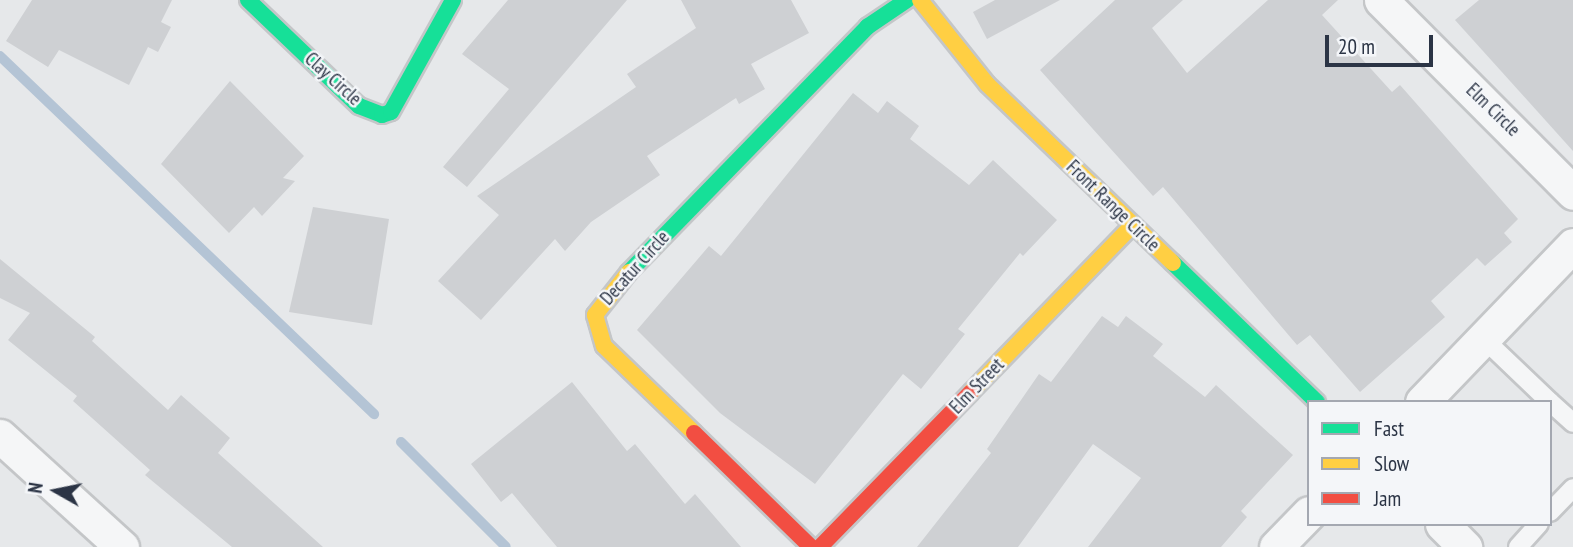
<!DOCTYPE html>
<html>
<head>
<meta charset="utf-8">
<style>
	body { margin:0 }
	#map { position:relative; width:1573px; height:547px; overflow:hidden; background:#e6e8ea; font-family:"PT Sans Narrow",sans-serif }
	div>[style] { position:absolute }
	.stream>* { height:10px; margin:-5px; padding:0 5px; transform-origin:5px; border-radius:5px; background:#b4c4d5 }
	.building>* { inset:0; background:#ced0d3 }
	.roads { filter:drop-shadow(2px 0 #c4c6c8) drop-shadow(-2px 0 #c4c6c8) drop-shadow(0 2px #c4c6c8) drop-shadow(0 -2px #c4c6c8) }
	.lane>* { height:18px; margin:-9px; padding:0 9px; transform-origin:9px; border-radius:9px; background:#f5f6f7 }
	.street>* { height:33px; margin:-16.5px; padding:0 16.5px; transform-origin:16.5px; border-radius:16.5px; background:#f5f6f7 }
	.fast>* { height:16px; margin:-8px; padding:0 8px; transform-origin:8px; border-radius:8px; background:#16e098 }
	.slow>* { height:16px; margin:-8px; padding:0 8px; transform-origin:8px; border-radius:8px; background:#ffcf43 }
	.jam>* { height:16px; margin:-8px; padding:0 8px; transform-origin:8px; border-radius:8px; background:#f24e42 }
	span { translate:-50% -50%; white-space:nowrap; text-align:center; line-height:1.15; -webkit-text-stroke:5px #f4f6f9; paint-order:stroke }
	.street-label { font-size:19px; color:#2b3445 }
	.legend { position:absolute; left:1307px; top:400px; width:245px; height:126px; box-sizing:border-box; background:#f4f6f9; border:2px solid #a4a8b1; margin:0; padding:9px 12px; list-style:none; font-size:21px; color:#2b3445 }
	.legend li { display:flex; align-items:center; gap:14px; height:35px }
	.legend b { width:35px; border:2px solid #a4a8b1 }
	.north { position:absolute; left:21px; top:456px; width:70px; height:70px; -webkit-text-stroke:5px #f4f6f9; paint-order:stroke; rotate:279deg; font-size:19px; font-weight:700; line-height:28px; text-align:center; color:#2b3445 }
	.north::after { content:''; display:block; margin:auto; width:24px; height:32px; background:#2b3445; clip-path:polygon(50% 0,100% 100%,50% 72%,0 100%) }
	.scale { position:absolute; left:1325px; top:35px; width:108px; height:32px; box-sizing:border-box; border:4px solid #2b3445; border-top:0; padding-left:9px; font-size:21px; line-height:24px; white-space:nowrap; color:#2b3445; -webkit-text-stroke:5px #f4f6f9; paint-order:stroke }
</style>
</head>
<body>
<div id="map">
	<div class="stream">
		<i style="left:0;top:56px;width:518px;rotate:43.75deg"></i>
		<i style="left:401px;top:442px;width:148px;rotate:45deg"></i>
	</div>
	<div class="building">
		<i style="clip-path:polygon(32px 0,172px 0,161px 22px,171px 27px,158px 52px,148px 47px,129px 85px,59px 50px,48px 67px,6px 41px)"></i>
		<i style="clip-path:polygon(508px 0,627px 0,467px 187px,443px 167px,509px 89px,462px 54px)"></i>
		<i style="clip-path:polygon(681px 0,791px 0,809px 33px,751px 64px,765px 89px,739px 104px,736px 98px,647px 156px,660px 175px,591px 222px,565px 251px,555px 239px,481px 320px,438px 281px,499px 215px,477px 196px,636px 87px,627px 74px,696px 28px)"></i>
		<i style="clip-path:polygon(995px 0,1060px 0,987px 39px,973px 12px)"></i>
		<i style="clip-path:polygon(1115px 0,1183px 0,1152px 28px,1187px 73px,1268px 0,1338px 0,1322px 15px,1392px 92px,1400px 85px,1518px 219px,1504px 233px,1512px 242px,1485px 266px,1477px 258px,1431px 301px,1445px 317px,1360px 392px,1310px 335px,1297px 345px,1163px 187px,1153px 196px,1040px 70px)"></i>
		<i style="clip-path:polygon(1479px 0,1573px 0,1573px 151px,1455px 20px)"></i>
		<i style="clip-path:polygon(230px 81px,304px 156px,283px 178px,295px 181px,262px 216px,254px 207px,229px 233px,161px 164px)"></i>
		<i style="clip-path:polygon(853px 93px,878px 113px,887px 101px,919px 126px,910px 139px,969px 185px,993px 160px,1057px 220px,1023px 256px,1020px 253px,958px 329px,965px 334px,921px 389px,903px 374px,815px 484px,720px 413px,637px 330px,709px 246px,721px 256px)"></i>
		<i style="clip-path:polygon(313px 207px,389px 219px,372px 325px,289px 312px)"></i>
		<i style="clip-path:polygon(0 259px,95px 337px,92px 341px,168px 410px,181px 395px,230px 438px,218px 453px,323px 547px,232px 547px,145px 475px,150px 470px,73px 401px,77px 396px,8px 340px,30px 313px,0 298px)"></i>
		<i style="clip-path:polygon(1102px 316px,1118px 327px,1126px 316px,1163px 344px,1153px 356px,1205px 397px,1216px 385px,1293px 455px,1241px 511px,1247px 517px,1221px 547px,1088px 547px,1141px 478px,1093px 444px,1018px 547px,917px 547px,991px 453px,987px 449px,1039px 374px,1051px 382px)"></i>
		<i style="clip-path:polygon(572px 382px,627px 451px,635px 444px,685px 504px,695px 494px,741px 547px,557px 547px,512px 493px,501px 502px,471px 464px)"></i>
	</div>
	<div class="roads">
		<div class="lane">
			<i style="left:1484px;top:339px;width:91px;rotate:43.7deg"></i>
			<i style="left:1550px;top:402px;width:31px;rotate:42deg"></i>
			<i style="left:1550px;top:512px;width:33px;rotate:-46deg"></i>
			<i style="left:1518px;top:547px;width:31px;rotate:-48deg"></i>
		</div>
		<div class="street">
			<i style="left:1381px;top:0;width:272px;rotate:45.1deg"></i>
			<i style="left:1422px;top:402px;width:218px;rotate:-46.1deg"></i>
			<i style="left:0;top:436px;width:165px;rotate:42.3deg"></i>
			<i style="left:1442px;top:524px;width:33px;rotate:45deg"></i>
			<i style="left:1276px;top:547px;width:47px;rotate:-45.9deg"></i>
		</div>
		<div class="fast">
			<i style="left:248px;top:0;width:153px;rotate:43.7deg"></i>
			<i style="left:359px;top:106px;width:25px;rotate:21deg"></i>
			<i style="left:382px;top:115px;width:9px;rotate:-18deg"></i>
			<i style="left:391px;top:112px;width:128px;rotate:-61deg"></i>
			<i style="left:1173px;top:263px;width:200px;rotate:44deg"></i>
			<i style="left:629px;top:272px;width:342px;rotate:-45.8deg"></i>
			<i style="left:867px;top:27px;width:48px;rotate:-34deg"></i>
		</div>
		<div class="slow">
			<i style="left:920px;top:0;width:107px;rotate:51.4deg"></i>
			<i style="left:987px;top:84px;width:258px;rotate:43.9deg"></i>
			<i style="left:629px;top:272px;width:55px;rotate:128.3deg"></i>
			<i style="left:595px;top:315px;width:32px;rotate:74deg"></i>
			<i style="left:604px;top:346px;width:125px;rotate:44deg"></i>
			<i style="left:971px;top:392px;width:233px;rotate:-45.9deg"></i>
		</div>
		<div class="jam">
			<i style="left:694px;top:433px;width:163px;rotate:44.3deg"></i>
			<i style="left:820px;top:547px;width:216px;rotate:-45.7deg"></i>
		</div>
	</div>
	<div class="street-label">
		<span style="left:333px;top:79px;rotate:42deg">Clay Circle</span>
		<span style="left:1493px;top:110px;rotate:44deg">Elm Circle</span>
		<span style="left:1113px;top:206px;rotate:44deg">Front Range Circle</span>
		<span style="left:635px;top:268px;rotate:-48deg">Decatur Circle</span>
		<span style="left:977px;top:386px;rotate:-46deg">Elm Street</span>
	</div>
	<ul class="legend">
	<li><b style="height:9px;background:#16e098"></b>Fast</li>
	<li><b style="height:9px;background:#ffcf43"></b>Slow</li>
	<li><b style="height:9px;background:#f24e42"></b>Jam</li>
	</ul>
	<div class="north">N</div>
	<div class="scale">20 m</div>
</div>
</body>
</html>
